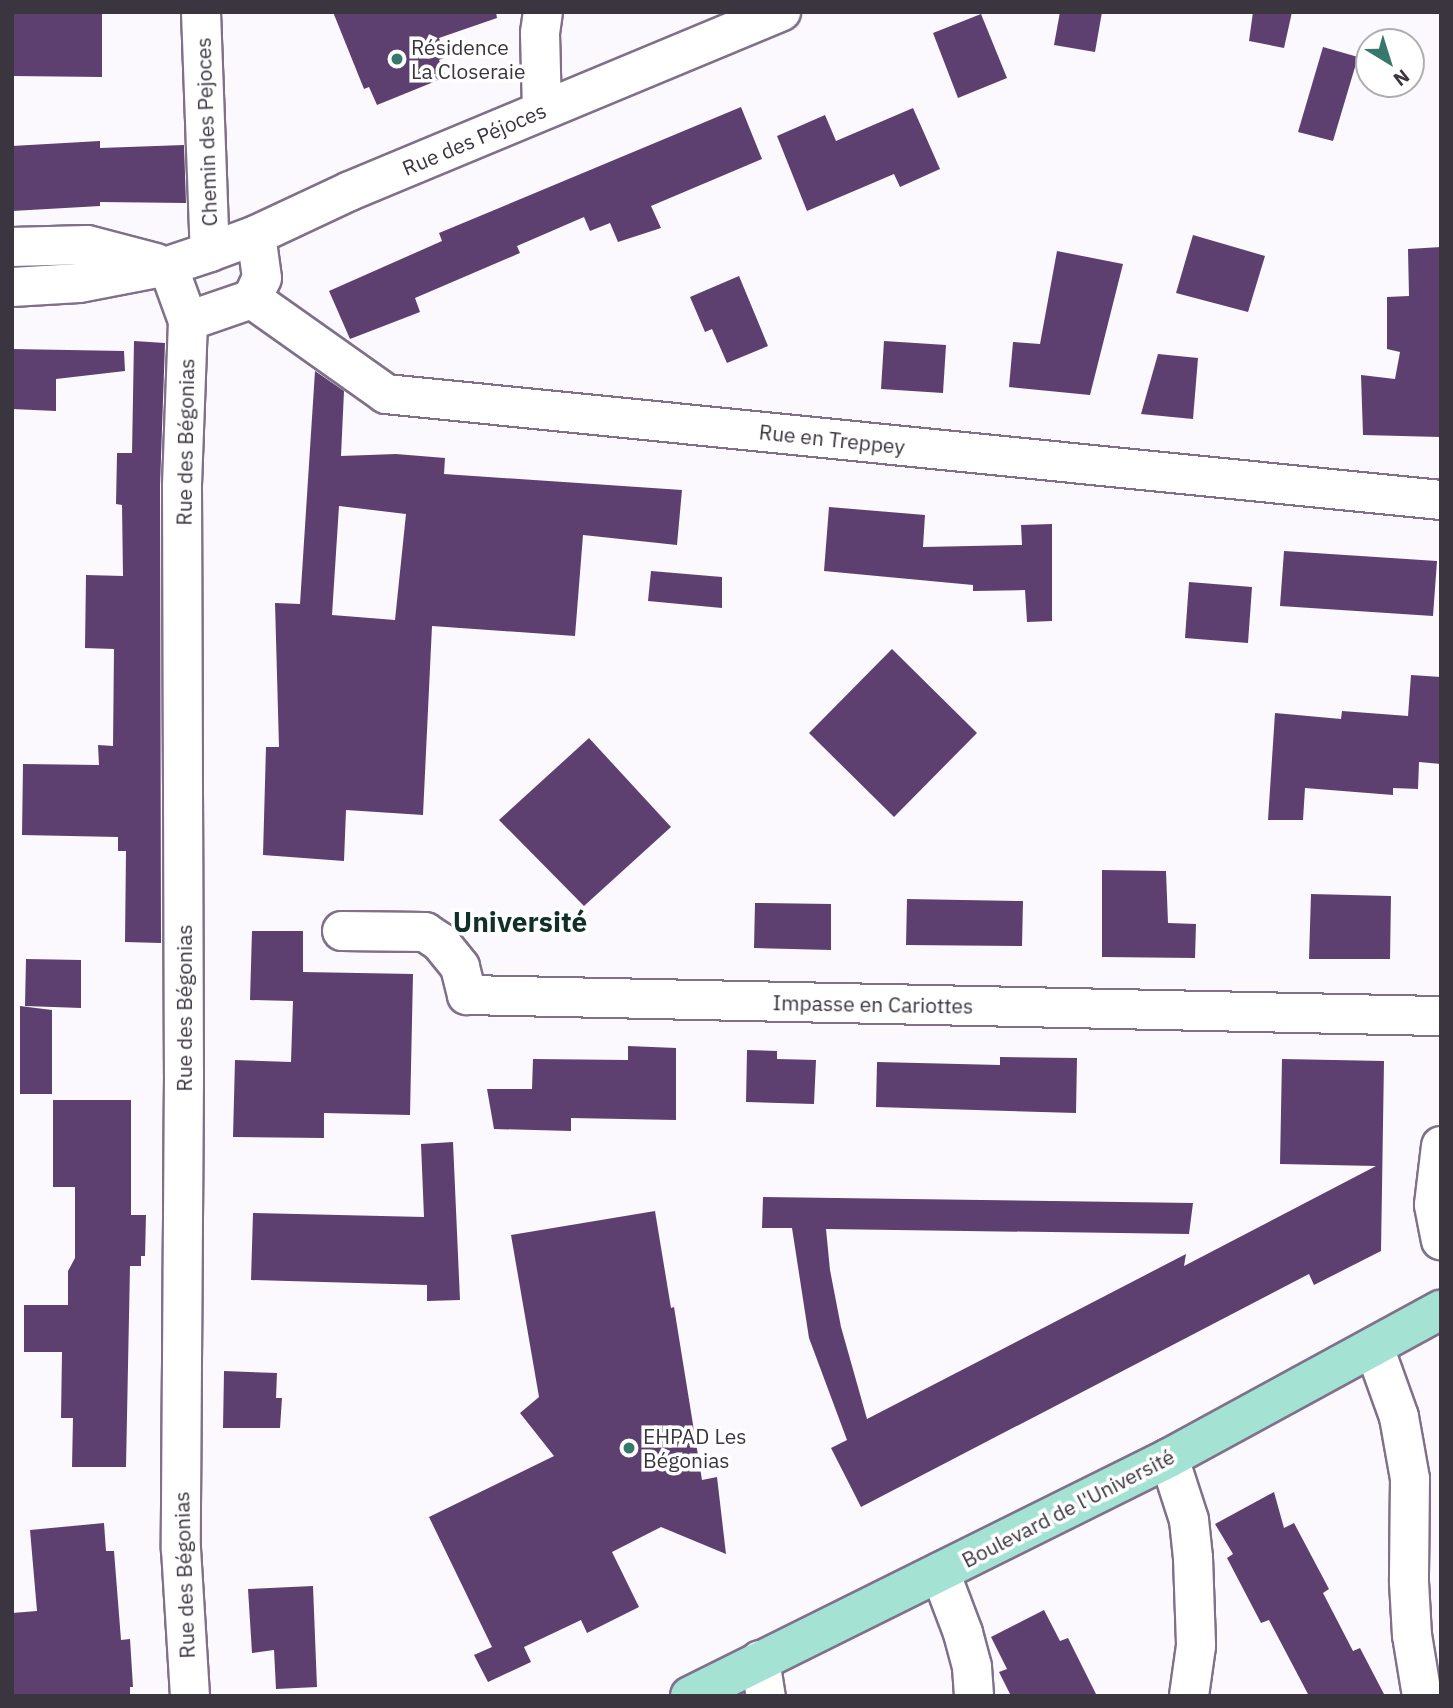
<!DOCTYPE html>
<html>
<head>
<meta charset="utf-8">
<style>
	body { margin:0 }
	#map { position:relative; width:1453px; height:1708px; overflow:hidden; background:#fbf8fe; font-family:"IBM Plex Sans",sans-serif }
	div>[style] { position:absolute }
	.building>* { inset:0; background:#5d406f }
	.roads { filter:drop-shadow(2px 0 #7f7189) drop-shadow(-2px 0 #7f7189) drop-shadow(0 2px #7f7189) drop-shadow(0 -2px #7f7189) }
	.minor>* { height:38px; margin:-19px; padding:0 19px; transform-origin:19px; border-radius:19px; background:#fff }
	.major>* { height:38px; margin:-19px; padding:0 19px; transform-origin:19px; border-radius:19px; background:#a4e2d3 }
	.dots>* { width:19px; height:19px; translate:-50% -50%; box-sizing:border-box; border:4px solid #fff; border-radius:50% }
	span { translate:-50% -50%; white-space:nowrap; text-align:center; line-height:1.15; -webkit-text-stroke:7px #fff; paint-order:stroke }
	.poi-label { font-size:21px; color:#3b353f }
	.left { translate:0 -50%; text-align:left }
	.street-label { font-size:21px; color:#3b353f }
	.district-label { font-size:28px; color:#103029; font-weight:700 }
	.frame { position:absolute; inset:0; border:14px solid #3b353f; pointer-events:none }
	.north { position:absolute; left:1355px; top:28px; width:70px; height:70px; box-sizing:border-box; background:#fff; border:2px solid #b1aeb2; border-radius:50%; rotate:142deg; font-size:19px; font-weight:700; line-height:28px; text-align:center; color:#3b353f }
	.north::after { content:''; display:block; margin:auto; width:24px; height:32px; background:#367869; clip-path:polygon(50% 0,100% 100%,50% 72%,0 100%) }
</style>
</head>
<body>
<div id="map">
	<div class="building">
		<i style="clip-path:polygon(12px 12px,102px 12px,102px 77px,12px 76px)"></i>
		<i style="clip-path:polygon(333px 12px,496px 12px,497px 18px,439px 38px,446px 57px,439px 60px,446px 77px,377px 105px,369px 87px,364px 89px)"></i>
		<i style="clip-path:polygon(1060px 12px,1102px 12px,1095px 52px,1054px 45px)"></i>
		<i style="clip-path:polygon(1253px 12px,1292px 12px,1284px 48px,1249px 41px)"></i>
		<i style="clip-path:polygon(981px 14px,1007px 78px,958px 98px,933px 33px)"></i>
		<i style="clip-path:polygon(1323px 47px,1358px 57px,1333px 141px,1298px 132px)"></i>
		<i style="clip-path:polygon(741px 107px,762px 159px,651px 206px,661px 228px,618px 242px,610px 223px,590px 231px,584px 217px,517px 246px,520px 253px,415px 298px,420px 312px,350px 339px,329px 291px,442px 241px,439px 233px)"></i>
		<i style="clip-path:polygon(913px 108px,940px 169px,900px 187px,894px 174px,807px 211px,777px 136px,825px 115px,836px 141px)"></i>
		<i style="clip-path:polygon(100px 141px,100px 148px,184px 145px,186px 203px,100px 202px,100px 206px,12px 211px,12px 146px)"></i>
		<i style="clip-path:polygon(1193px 235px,1265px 256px,1248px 312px,1176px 293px)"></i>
		<i style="clip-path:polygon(1441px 247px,1440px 437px,1363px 435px,1361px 375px,1395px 379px,1400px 352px,1387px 349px,1387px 297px,1409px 296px,1408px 249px)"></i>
		<i style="clip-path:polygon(1057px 251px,1123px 264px,1090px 395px,1009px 387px,1013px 342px,1040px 344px)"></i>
		<i style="clip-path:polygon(739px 276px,768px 346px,727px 363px,712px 329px,705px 332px,690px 297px)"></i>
		<i style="clip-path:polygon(134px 341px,165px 343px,160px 486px,161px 943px,125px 942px,126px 851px,118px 851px,118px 837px,22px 835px,23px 764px,99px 765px,98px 745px,113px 746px,114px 649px,85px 648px,86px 575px,123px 576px,122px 505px,116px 504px,117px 453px,132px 453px)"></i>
		<i style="clip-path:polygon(884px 341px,946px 345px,943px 393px,881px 389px)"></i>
		<i style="clip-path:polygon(12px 349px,124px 351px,125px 371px,56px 379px,56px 411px,12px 409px)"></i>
		<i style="clip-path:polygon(1158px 354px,1198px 358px,1193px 419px,1141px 414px)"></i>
		<i style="clip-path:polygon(evenodd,315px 371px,344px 391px,341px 456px,396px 454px,445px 458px,444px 474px,682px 490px,677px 545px,583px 535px,575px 636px,432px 626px,423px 815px,346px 810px,344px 861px,263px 855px,266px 747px,279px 747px,275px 603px,300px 604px,315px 371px,339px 506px,406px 514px,395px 620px,332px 615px,339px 506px)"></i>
		<i style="clip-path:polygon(829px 507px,925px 515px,923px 547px,1022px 545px,1021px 525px,1052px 524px,1052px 621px,1027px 622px,1025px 590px,973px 591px,973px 585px,824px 571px)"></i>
		<i style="clip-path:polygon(1284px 551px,1437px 561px,1433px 616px,1280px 606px)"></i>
		<i style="clip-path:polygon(651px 571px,722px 577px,722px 608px,648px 601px)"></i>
		<i style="clip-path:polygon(1189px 582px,1252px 587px,1248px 643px,1185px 638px)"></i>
		<i style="clip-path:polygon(892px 649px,977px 733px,894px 817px,809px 733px)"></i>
		<i style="clip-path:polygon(1411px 675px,1441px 677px,1441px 764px,1419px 762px,1418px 789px,1393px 788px,1393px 795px,1305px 788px,1303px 820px,1268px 820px,1275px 713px,1341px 719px,1342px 711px,1408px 716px)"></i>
		<i style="clip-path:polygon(589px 738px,671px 827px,584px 906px,499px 820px)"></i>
		<i style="clip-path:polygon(1102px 870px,1166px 871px,1168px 923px,1196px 924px,1195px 958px,1102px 957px)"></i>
		<i style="clip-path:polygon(1311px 894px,1391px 896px,1390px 959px,1309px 959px)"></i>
		<i style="clip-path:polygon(907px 899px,1023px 901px,1022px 946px,906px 945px)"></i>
		<i style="clip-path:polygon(755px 903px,831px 904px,831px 950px,754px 948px)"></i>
		<i style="clip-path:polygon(252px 931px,303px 931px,303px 972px,413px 974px,410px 1115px,324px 1113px,324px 1138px,233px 1137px,235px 1060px,291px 1062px,293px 1001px,250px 1000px)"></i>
		<i style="clip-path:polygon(26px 959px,81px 960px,81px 1008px,25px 1006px)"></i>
		<i style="clip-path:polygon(20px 1006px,52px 1010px,52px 1094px,20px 1094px)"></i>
		<i style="clip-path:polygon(628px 1046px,676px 1048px,676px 1120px,571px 1118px,571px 1131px,494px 1129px,487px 1089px,532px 1089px,533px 1059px,628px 1060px)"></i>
		<i style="clip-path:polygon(747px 1050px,777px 1051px,777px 1059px,816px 1060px,814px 1104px,746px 1102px)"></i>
		<i style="clip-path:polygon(1000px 1057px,1077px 1058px,1076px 1113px,876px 1107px,877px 1062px,1000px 1065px)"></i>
		<i style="clip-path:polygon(1282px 1059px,1384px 1061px,1381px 1251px,1314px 1285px,1309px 1274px,861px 1507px,831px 1448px,847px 1440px,809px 1338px,792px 1228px,762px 1228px,763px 1197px,1193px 1203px,1189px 1234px,826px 1229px,830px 1270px,841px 1327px,867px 1419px,1186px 1254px,1184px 1266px,1376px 1166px,1280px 1164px)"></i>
		<i style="clip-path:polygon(53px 1100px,131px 1100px,131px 1215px,146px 1215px,145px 1256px,141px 1256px,141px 1266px,130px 1266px,126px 1467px,72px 1467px,73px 1418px,61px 1418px,62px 1352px,24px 1352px,24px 1305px,68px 1305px,68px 1271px,75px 1258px,75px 1187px,53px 1187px)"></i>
		<i style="clip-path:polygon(453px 1142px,460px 1300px,427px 1301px,427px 1285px,251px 1280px,253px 1213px,424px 1217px,421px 1144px)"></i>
		<i style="clip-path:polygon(655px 1211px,671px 1308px,674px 1307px,702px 1480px,717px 1477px,726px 1554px,661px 1527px,612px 1552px,639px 1607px,587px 1633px,581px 1620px,524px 1647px,531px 1662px,488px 1682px,474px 1655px,492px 1647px,429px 1517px,554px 1456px,520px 1413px,539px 1397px,511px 1235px)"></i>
		<i style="clip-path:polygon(224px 1371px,277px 1373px,276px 1398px,282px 1398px,280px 1428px,223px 1428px)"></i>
		<i style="clip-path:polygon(1274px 1492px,1284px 1528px,1294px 1523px,1329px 1589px,1323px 1593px,1353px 1651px,1360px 1648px,1385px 1696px,1309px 1696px,1269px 1620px,1261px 1623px,1227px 1558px,1233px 1554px,1215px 1524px)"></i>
		<i style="clip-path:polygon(104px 1523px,106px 1551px,114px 1551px,121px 1640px,130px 1639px,133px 1687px,130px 1687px,130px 1696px,12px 1696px,12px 1613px,37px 1611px,30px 1530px)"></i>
		<i style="clip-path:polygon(313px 1586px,317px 1687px,276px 1689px,274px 1650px,252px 1653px,248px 1589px)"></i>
		<i style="clip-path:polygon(1044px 1610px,1060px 1641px,1068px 1638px,1097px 1696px,1011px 1696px,999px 1672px,1007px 1669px,991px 1637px)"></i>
	</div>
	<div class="roads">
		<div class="minor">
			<i style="left:201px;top:12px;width:240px;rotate:87.9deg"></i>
			<i style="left:542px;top:110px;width:77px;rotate:-91.5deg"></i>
			<i style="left:540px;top:33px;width:21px;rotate:-82deg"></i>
			<i style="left:12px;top:247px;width:75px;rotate:-1.5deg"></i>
			<i style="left:87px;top:245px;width:71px;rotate:14.6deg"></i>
			<i style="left:168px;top:266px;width:59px;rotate:70deg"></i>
			<i style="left:188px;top:321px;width:68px;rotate:-19deg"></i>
			<i style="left:252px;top:299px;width:23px;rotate:-65deg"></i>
			<i style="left:262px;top:278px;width:43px;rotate:-97.9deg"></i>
			<i style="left:12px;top:287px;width:67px;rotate:-3.4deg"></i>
			<i style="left:79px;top:283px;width:91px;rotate:-10.8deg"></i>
			<i style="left:168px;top:266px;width:44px;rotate:-18.4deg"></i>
			<i style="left:210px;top:252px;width:49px;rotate:-20.3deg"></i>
			<i style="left:256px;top:235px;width:104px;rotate:-25.1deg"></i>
			<i style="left:350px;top:191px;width:467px;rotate:-22.6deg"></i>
			<i style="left:252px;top:299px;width:164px;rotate:35.3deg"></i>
			<i style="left:386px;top:394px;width:1060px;rotate:5.74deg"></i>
			<i style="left:188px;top:321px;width:165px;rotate:92.1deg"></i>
			<i style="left:182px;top:486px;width:589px;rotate:89.81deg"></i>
			<i style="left:184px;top:1075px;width:474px;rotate:90.4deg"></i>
			<i style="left:181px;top:1549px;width:147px;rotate:86.5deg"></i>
			<i style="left:342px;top:931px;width:83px;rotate:0.7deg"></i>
			<i style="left:425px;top:932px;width:18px;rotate:34deg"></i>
			<i style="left:440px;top:942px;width:32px;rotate:51deg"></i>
			<i style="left:460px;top:967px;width:29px;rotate:76deg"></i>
			<i style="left:467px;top:995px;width:974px;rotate:1.24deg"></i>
			<i style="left:1441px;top:1146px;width:59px;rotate:96.8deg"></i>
			<i style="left:1434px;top:1205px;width:36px;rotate:79deg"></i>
			<i style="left:1374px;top:1347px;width:74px;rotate:70.3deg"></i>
			<i style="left:1399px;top:1417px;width:63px;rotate:79.9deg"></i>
			<i style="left:1410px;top:1479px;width:103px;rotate:90.6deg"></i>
			<i style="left:1409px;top:1582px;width:53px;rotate:86.8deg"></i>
			<i style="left:1412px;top:1635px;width:62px;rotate:80.7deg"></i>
			<i style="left:1169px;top:1458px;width:65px;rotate:72.1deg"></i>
			<i style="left:1189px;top:1520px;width:38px;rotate:84deg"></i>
			<i style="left:1193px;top:1558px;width:88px;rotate:88deg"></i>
			<i style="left:1196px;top:1646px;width:50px;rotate:98deg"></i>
			<i style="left:940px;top:1572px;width:65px;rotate:69.3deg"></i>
			<i style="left:963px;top:1633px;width:35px;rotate:75deg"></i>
			<i style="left:972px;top:1667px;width:29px;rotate:86deg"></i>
			<i style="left:760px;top:1660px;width:36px;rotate:81deg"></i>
		</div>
		<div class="major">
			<i style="left:690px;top:1696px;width:535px;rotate:-26.42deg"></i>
			<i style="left:1169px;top:1458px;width:310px;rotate:-28.6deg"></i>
		</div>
	</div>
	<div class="dots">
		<i style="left:397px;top:59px;background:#367869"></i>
		<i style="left:629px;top:1448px;background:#367869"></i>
	</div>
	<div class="poi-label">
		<span class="left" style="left:411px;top:59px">Résidence<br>La Closeraie</span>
		<span class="left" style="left:643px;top:1448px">EHPAD Les<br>Bégonias</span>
	</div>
	<div class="street-label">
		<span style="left:206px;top:132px;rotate:-92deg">Chemin des Pejoces</span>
		<span style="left:474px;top:139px;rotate:-23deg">Rue des Péjoces</span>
		<span style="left:832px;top:439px;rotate:6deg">Rue en Treppey</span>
		<span style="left:185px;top:442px;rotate:-89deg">Rue des Bégonias</span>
		<span style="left:873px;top:1004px;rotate:1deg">Impasse en Cariottes</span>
		<span style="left:184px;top:1008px;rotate:-90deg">Rue des Bégonias</span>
		<span style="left:1068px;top:1508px;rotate:-27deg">Boulevard de l'Université</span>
		<span style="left:184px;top:1575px;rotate:-92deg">Rue des Bégonias</span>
	</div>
	<div class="district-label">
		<span style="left:520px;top:922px">Université</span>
	</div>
	<div class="frame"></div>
	<div class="north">N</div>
</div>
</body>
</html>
